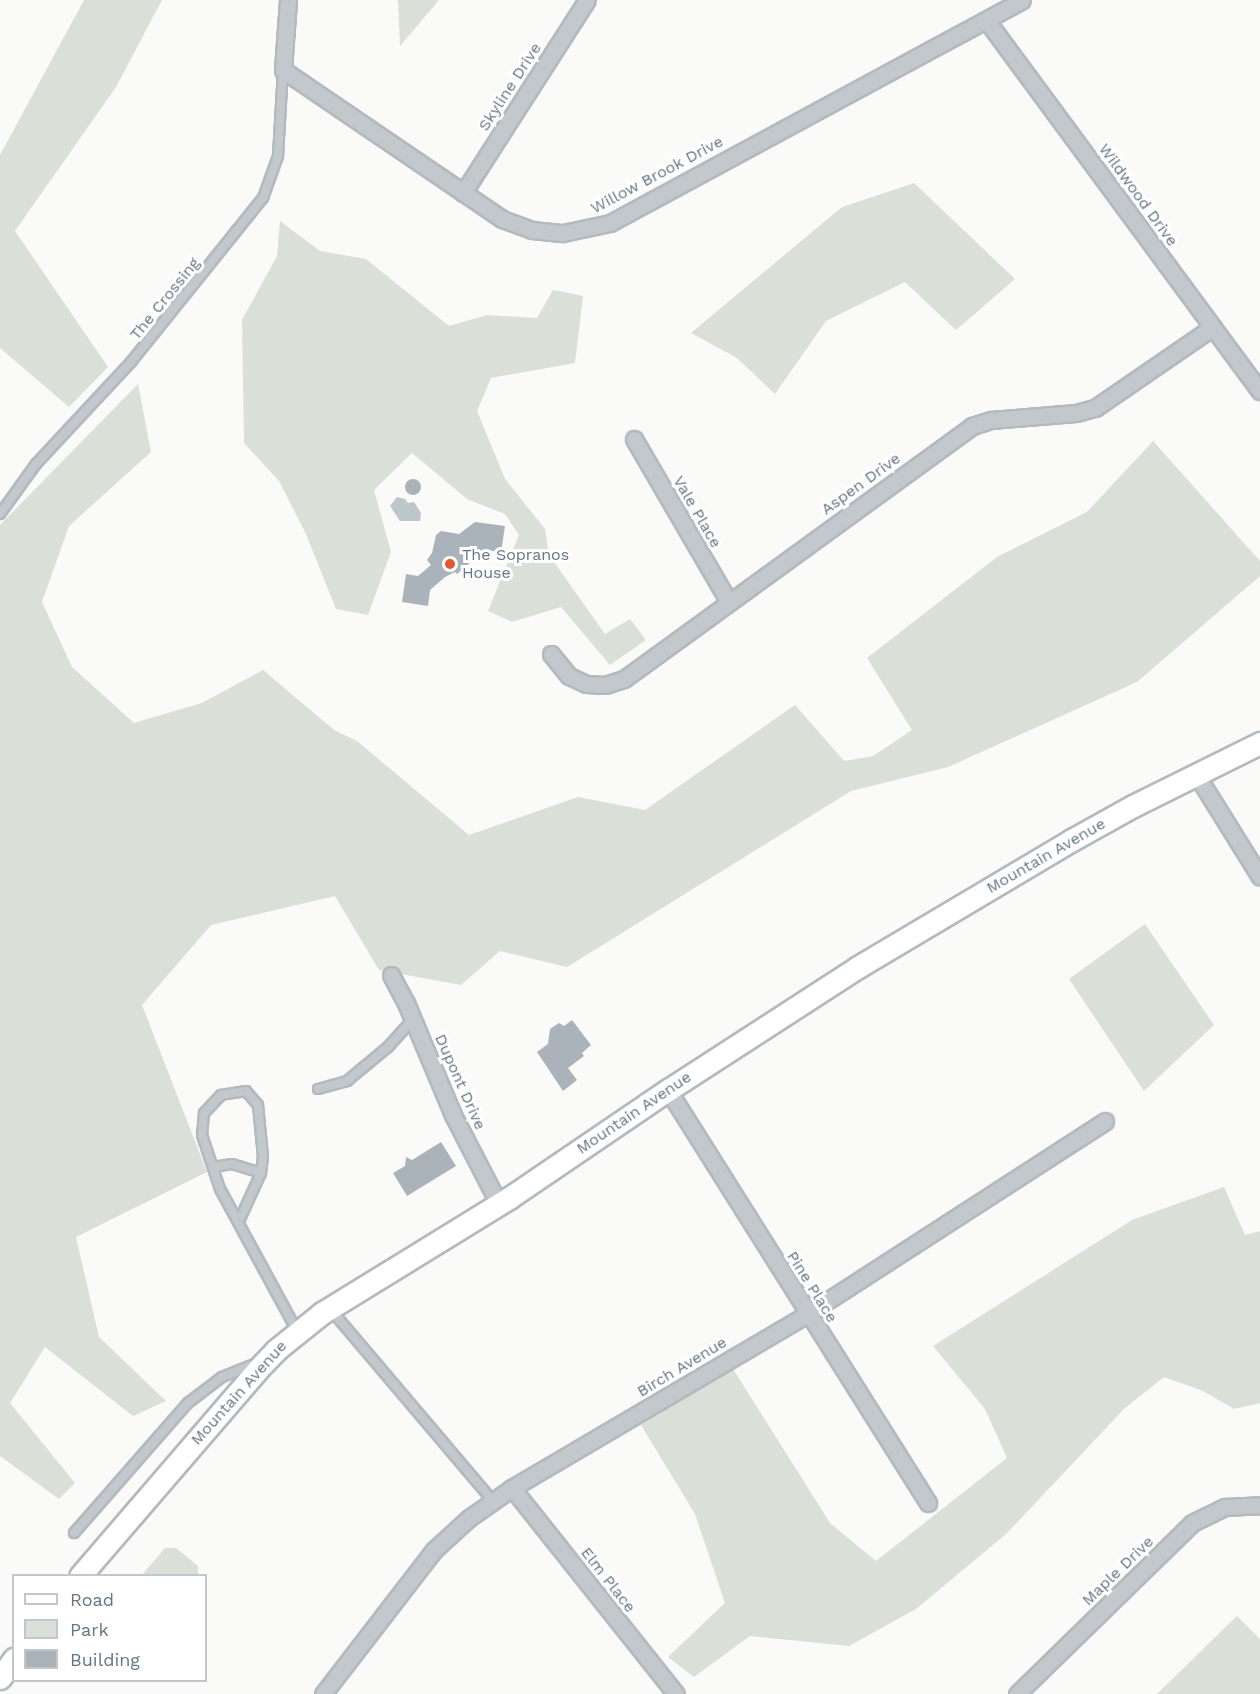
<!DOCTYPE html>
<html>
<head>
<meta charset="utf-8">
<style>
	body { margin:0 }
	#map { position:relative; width:1260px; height:1694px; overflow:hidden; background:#fafaf8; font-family:"Work Sans",sans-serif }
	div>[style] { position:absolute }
	.green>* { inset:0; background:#dadfd7 }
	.water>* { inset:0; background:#bbc7cb }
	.building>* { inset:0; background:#aab3b9 }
	.round { border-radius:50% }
	.roads { filter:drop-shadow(2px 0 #b3babf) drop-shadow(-2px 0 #b3babf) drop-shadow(0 2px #b3babf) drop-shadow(0 -2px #b3babf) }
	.lane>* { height:8px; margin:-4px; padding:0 4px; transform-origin:4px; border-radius:4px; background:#c3c8cc }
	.street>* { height:15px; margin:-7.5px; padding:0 7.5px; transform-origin:7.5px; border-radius:7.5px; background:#c3c8cc }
	.secondary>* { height:21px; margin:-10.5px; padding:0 10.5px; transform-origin:10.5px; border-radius:10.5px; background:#fff }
	.dots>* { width:16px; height:16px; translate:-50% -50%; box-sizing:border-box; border:3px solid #fff; border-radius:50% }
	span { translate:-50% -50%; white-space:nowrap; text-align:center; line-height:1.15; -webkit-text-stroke:6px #fff; paint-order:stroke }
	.street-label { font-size:16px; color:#657683 }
	.poi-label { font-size:16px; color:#657683 }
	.left { translate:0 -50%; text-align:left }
	.legend { position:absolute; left:12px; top:1574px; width:195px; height:108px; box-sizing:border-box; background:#fff; border:2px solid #c1c8cd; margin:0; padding:8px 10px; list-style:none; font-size:18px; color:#657683 }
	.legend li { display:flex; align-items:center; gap:12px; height:30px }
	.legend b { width:30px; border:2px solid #c1c8cd }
</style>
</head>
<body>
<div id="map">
	<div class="green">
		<i style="clip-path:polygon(84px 0,162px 0,116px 87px,15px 231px,108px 367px,69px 407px,0 348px,0 155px)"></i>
		<i style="clip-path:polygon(398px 0,439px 0,400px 46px)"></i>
		<i style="clip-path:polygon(914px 183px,1015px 279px,956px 330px,905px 282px,826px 321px,775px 394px,737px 358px,691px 333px,842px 207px)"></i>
		<i style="clip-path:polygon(280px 221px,320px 251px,366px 259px,449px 326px,487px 315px,537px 318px,553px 290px,583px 296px,575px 363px,491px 378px,477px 411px,505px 479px,545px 529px,549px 555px,605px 634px,630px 619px,646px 640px,610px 665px,561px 607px,512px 622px,488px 611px,519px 535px,505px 514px,467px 499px,412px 453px,374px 490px,391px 552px,368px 615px,336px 609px,306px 534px,279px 481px,244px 443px,242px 320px,277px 256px)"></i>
		<i style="clip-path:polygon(138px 384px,151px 452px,69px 526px,42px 602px,72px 667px,134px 723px,202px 703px,263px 670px,334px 730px,357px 741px,469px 835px,578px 797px,645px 810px,795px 705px,844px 761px,873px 756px,912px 730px,867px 658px,997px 557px,1087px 512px,1153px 441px,1260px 561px,1260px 576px,1137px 682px,948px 767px,851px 791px,567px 967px,500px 951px,461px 985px,379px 970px,335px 896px,211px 925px,142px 1005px,207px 1172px,76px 1237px,99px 1337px,166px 1401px,133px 1416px,45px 1347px,10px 1403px,75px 1483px,59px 1499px,0 1456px,0 525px)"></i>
		<i style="clip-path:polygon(1145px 924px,1214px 1025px,1144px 1091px,1069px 979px)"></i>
		<i style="clip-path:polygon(1224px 1187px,1245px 1235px,1260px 1231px,1260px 1403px,1234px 1409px,1203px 1391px,1164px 1377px,1125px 1408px,1006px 1534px,916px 1609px,849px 1646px,750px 1636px,694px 1677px,668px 1657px,725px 1603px,695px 1514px,641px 1425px,733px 1369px,830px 1523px,876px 1561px,1007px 1458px,985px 1409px,933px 1346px,1132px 1220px)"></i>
		<i style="clip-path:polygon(165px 1548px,176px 1548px,198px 1566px,198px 1575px,142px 1575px)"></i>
		<i style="clip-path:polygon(1237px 1616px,1260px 1639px,1260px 1694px,1157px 1694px)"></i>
	</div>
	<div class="water">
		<i style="clip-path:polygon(397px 497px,405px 499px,408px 503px,414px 502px,421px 513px,420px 521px,400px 521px,390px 506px)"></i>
	</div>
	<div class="building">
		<i class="round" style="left:405px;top:479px;width:16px;height:16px"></i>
		<i style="clip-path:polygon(475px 522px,505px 526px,501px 552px,485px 550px,457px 574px,455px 572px,445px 577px,430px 590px,428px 606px,402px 602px,406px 574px,418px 576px,431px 565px,427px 560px,432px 553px,436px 535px,441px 531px,459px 534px)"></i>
		<i style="clip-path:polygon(572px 1020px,591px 1045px,582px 1053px,584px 1056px,568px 1068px,577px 1080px,563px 1091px,537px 1052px,548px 1044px,550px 1029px,559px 1023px,564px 1026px)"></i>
		<i style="clip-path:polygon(441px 1142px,456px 1166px,407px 1196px,393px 1173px,405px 1166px,406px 1157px,412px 1160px)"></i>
	</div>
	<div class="roads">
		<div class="lane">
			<i style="left:0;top:514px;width:62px;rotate:-54.2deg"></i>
			<i style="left:36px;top:464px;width:139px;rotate:-47deg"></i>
			<i style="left:131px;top:362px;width:211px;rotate:-51.2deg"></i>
			<i style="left:263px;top:198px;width:45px;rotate:-70.3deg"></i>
			<i style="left:278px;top:156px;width:86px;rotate:-86.7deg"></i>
			<i style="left:318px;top:1089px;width:30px;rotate:-15deg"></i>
			<i style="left:347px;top:1081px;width:53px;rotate:-39.7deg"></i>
			<i style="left:388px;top:1047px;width:38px;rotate:-48deg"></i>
			<i style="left:213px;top:1167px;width:19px;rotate:-9deg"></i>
			<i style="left:232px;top:1164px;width:30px;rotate:17deg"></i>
			<i style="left:239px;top:1221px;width:53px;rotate:-65.4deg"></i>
			<i style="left:261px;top:1173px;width:16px;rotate:-83deg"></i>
			<i style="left:263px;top:1157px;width:52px;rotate:-95.5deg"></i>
			<i style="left:258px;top:1105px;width:18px;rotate:-131deg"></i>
			<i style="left:246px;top:1091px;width:25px;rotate:171deg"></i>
			<i style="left:221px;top:1095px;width:25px;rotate:133deg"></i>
			<i style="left:204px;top:1113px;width:22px;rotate:95deg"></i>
			<i style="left:202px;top:1135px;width:57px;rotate:71.6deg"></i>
			<i style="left:220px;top:1189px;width:162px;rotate:61.5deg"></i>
			<i style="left:331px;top:1310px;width:250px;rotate:49.7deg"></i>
			<i style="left:74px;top:1533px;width:173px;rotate:-48.8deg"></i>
			<i style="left:188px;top:1403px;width:43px;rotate:-37.4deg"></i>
			<i style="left:222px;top:1377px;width:35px;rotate:-22deg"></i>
		</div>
		<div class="street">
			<i style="left:288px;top:0;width:70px;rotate:94.1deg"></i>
			<i style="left:283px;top:70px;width:265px;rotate:34.2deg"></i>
			<i style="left:502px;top:219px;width:32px;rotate:20deg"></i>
			<i style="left:532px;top:230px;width:31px;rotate:6deg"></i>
			<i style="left:563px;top:233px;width:48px;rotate:-12deg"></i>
			<i style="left:610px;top:223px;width:468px;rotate:-28.4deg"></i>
			<i style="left:987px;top:21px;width:460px;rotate:53.6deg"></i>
			<i style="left:463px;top:193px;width:229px;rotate:-57.3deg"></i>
			<i style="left:634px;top:439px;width:189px;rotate:59.8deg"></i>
			<i style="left:551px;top:654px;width:28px;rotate:51deg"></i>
			<i style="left:569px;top:676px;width:19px;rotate:25deg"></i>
			<i style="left:586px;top:684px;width:19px;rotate:3deg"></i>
			<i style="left:605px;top:685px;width:20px;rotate:-18deg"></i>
			<i style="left:624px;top:679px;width:430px;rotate:-36deg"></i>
			<i style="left:972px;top:426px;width:20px;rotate:-18deg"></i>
			<i style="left:991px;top:420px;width:85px;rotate:-4.7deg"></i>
			<i style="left:1076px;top:413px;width:20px;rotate:-15deg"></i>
			<i style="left:1095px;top:408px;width:143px;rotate:-34.5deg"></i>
			<i style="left:1196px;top:774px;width:121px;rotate:58.1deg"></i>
			<i style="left:391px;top:975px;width:32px;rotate:62deg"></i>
			<i style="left:406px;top:1003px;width:121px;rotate:67.2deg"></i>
			<i style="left:453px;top:1115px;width:100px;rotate:62.7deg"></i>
			<i style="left:668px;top:1090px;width:488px;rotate:57.8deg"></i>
			<i style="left:512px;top:1488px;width:263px;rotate:51.5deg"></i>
			<i style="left:323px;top:1694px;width:182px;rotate:-52.4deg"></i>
			<i style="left:434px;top:1550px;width:47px;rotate:-42.4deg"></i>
			<i style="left:469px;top:1518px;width:52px;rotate:-34.9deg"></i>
			<i style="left:512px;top:1488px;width:342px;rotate:-30.5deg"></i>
			<i style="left:807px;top:1314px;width:355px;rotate:-32.9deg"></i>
			<i style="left:1017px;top:1694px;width:245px;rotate:-44.3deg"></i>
			<i style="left:1192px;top:1523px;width:37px;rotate:-26deg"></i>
			<i style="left:1225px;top:1507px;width:35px;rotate:-3deg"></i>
		</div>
		<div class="secondary">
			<i style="left:80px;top:1576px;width:272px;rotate:-49.3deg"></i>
			<i style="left:257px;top:1370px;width:28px;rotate:-46deg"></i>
			<i style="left:276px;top:1350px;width:59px;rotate:-38.8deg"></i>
			<i style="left:322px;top:1313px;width:220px;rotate:-31.6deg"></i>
			<i style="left:509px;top:1198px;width:192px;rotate:-34.2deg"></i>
			<i style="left:668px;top:1090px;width:226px;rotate:-32.9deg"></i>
			<i style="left:858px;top:967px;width:247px;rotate:-30.7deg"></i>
			<i style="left:1070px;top:841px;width:72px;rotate:-29.1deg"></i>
			<i style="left:1133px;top:806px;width:142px;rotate:-26.4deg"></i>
			<i style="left:0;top:1678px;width:24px;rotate:-54deg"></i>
		</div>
	</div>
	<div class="dots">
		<i style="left:450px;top:564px;background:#e4572e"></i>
	</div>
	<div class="street-label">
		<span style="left:510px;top:87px;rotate:-57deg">Skyline Drive</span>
		<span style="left:657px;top:175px;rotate:-28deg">Willow Brook Drive</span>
		<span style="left:1138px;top:195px;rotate:54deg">Wildwood Drive</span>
		<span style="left:165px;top:299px;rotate:-51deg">The Crossing</span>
		<span style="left:861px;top:484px;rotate:-36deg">Aspen Drive</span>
		<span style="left:697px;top:512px;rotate:60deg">Vale Place</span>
		<span style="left:1046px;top:856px;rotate:-30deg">Mountain Avenue</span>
		<span style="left:460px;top:1082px;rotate:66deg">Dupont Drive</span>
		<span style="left:634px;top:1113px;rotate:-34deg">Mountain Avenue</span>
		<span style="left:812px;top:1287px;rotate:58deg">Pine Place</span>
		<span style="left:682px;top:1367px;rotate:-31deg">Birch Avenue</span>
		<span style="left:239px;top:1393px;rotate:-48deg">Mountain Avenue</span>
		<span style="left:1118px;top:1571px;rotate:-44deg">Maple Drive</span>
		<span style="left:608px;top:1580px;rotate:52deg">Elm Place</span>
	</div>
	<div class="poi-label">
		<span class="left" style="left:462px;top:564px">The Sopranos<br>House</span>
	</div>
	<ul class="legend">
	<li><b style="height:8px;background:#fff"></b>Road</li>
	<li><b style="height:16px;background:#dadfd7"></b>Park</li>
	<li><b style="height:16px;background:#aab3b9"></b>Building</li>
	</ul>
</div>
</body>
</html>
